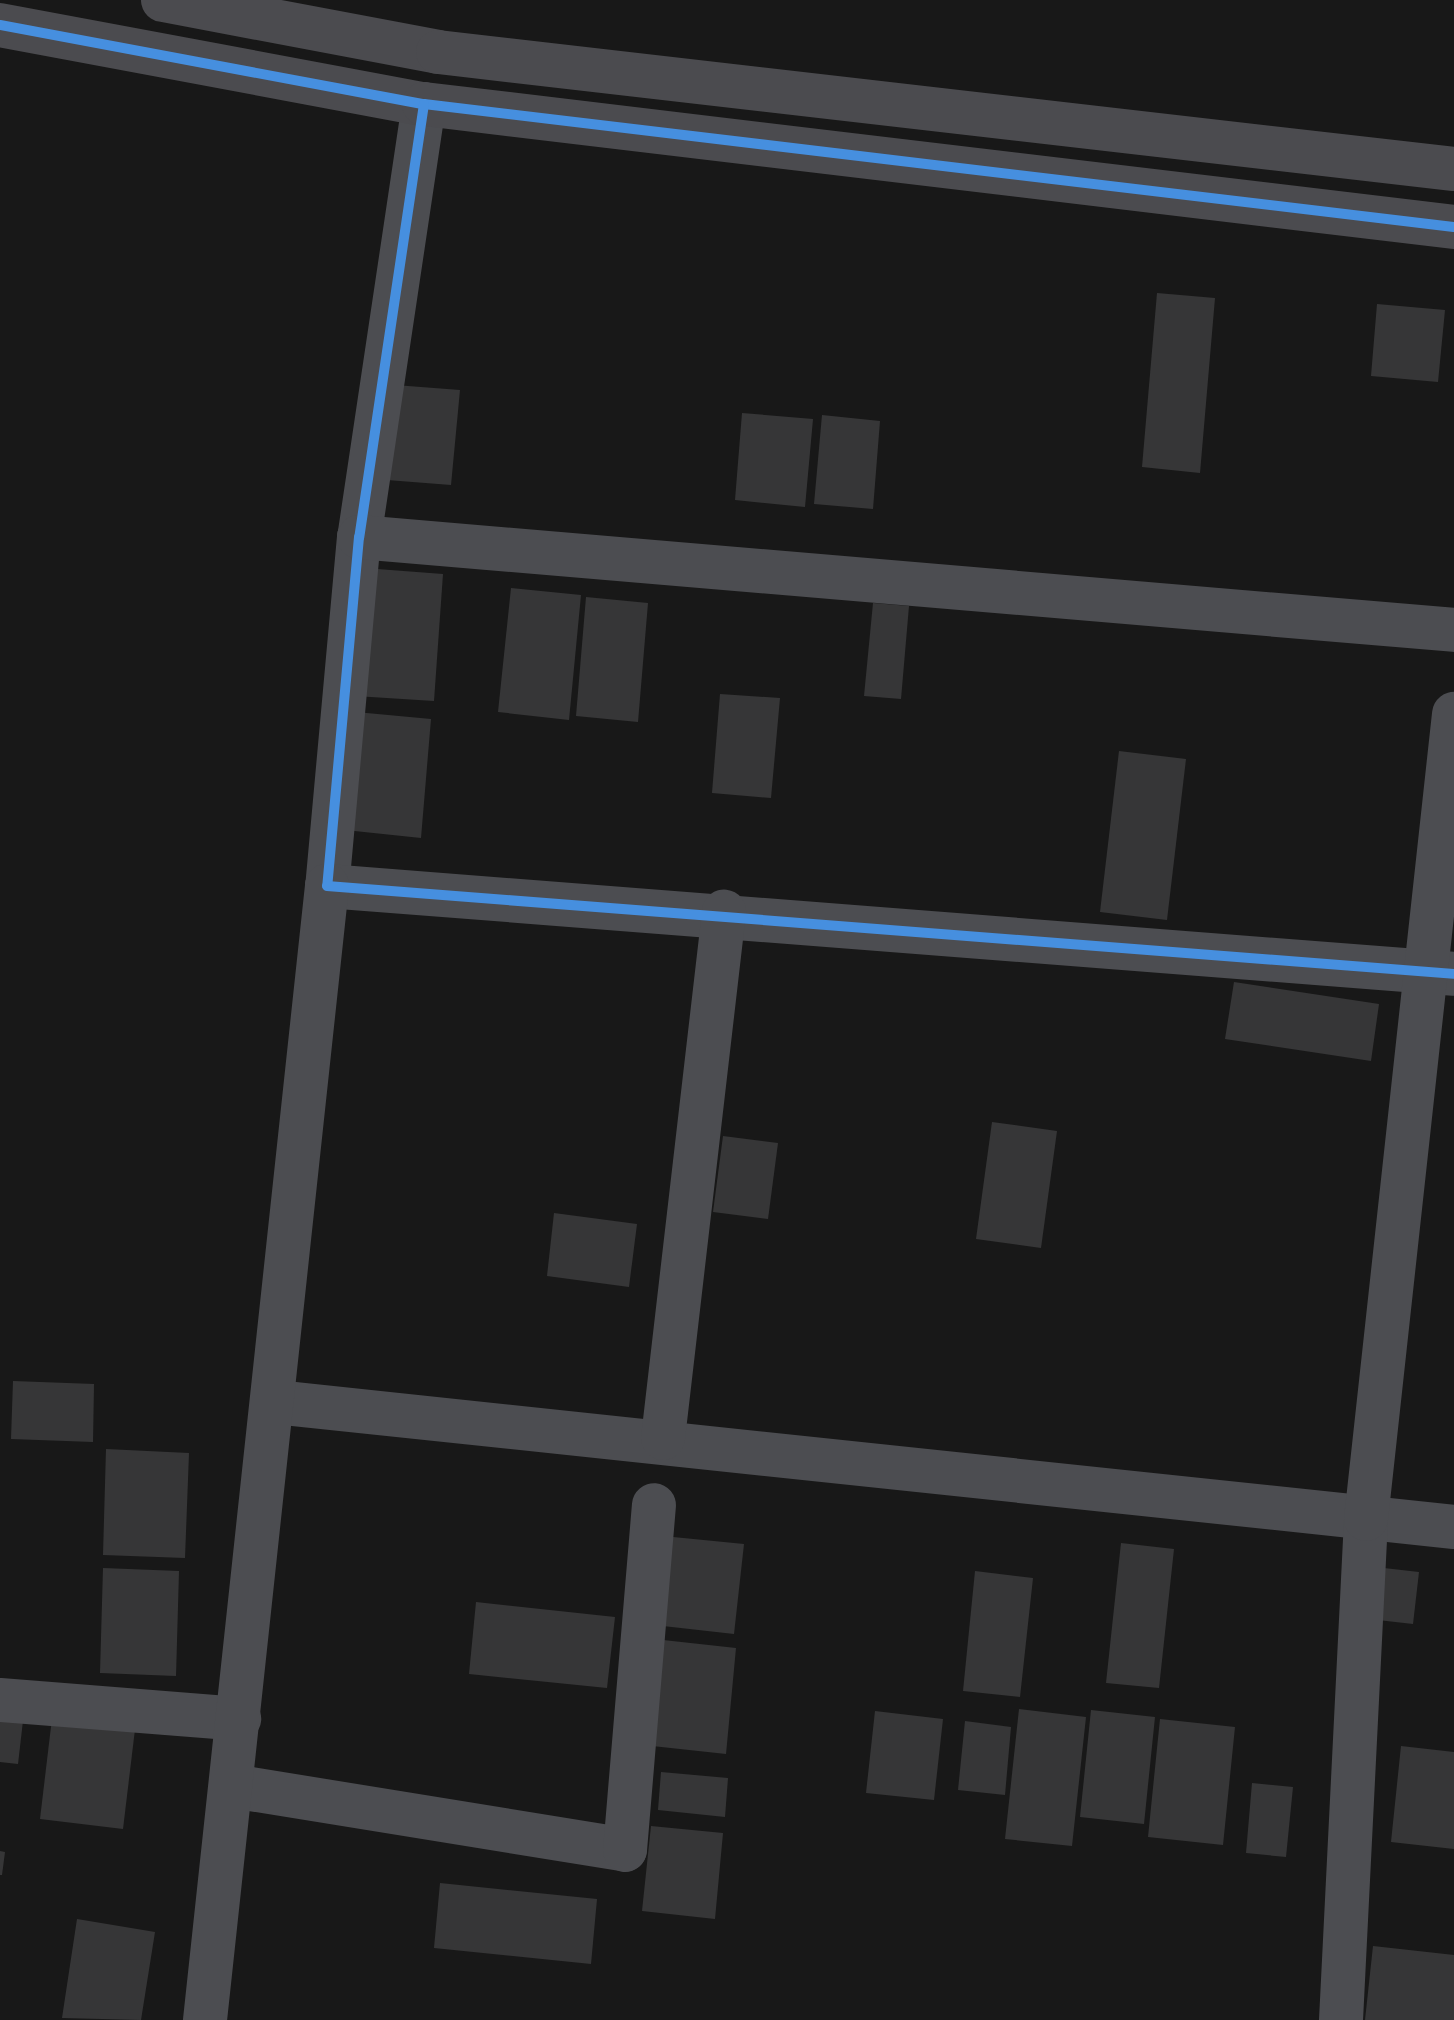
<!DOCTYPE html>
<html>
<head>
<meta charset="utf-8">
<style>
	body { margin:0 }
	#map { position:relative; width:1454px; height:2020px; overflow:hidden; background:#181818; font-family:"DejaVu Sans",sans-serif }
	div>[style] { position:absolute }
	.building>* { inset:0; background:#363637 }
	.street>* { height:44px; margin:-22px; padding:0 22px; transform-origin:22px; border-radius:22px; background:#4c4d51 }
	.secondary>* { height:44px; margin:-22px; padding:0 22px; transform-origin:22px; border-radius:22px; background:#4b4b4f }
	.cycleway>* { height:10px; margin:-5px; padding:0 5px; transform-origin:5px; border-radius:5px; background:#468fdf }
	span { translate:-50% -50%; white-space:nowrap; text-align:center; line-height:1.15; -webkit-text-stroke:6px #121214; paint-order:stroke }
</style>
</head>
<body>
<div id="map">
	<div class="building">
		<i style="clip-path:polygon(1157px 293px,1215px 298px,1200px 473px,1142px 467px)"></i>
		<i style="clip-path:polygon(1377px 304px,1445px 310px,1438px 382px,1371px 376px)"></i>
		<i style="clip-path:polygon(395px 385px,460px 390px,451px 485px,387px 480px)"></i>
		<i style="clip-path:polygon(742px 413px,813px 419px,805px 507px,735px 500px)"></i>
		<i style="clip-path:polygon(822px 415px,880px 421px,873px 509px,814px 504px)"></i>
		<i style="clip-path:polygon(364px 568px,443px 574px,434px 701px,355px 696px)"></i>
		<i style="clip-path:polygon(511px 588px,581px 595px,569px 720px,498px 712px)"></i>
		<i style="clip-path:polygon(586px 597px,648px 603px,638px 722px,576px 716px)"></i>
		<i style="clip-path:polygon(873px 603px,909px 606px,901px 699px,864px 696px)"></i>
		<i style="clip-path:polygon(720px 694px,780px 698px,771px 798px,712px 793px)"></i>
		<i style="clip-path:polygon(356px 712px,431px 719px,421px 838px,345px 830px)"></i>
		<i style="clip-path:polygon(1119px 751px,1186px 759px,1167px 920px,1100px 912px)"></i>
		<i style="clip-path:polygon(1234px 982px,1379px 1004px,1371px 1061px,1225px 1039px)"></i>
		<i style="clip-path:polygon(992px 1122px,1057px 1131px,1041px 1248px,976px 1239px)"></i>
		<i style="clip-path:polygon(723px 1136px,778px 1143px,768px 1219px,713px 1212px)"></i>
		<i style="clip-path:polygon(554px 1213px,637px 1224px,629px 1287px,547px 1276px)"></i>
		<i style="clip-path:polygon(13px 1381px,94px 1384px,93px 1442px,11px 1439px)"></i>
		<i style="clip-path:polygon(106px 1449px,189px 1453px,185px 1558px,103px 1555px)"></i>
		<i style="clip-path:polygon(663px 1536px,744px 1544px,734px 1634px,654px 1625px)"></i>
		<i style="clip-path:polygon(1121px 1543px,1174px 1549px,1159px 1688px,1106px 1683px)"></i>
		<i style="clip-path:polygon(1375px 1567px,1419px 1572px,1413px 1624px,1369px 1619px)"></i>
		<i style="clip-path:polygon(103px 1568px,179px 1571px,176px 1676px,100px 1673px)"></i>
		<i style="clip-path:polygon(975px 1571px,1033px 1578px,1020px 1697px,963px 1691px)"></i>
		<i style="clip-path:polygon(476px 1602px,615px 1617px,607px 1688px,469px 1674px)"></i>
		<i style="clip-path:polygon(654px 1639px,736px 1648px,726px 1754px,643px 1745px)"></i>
		<i style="clip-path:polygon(0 1709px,24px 1712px,18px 1764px,0 1762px)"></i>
		<i style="clip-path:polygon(1019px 1709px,1086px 1717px,1072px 1846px,1005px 1839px)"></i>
		<i style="clip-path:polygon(53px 1710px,136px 1721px,123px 1829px,40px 1819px)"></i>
		<i style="clip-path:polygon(1091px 1710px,1155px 1717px,1144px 1824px,1080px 1817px)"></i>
		<i style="clip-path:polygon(875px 1711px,943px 1719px,934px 1800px,866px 1793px)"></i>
		<i style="clip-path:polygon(1160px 1719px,1235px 1727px,1223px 1845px,1148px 1837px)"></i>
		<i style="clip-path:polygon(965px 1721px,1011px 1727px,1005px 1795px,958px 1790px)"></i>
		<i style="clip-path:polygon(1401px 1746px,1454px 1752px,1454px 1849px,1391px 1842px)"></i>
		<i style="clip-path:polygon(661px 1772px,728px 1778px,725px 1817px,658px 1810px)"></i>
		<i style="clip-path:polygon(1252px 1783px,1293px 1787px,1286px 1857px,1246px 1853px)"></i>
		<i style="clip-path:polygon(651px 1826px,723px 1833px,715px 1919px,642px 1911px)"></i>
		<i style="clip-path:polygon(0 1851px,5px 1852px,2px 1875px,0 1875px)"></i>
		<i style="clip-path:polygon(440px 1883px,597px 1899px,591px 1964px,434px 1948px)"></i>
		<i style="clip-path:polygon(77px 1919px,155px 1932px,141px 2020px,62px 2018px)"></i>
		<i style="clip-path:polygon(1373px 1946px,1454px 1955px,1454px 2020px,1365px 2020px)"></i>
	</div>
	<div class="street">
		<i style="left:424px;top:104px;width:438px;rotate:98.5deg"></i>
		<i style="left:359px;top:537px;width:350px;rotate:95.2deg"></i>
		<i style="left:327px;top:886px;width:1130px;rotate:4.46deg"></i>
		<i style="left:359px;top:537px;width:1099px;rotate:4.85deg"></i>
		<i style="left:275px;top:1402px;width:1186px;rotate:6.05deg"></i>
		<i style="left:663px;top:1438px;width:530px;rotate:-83.38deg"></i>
		<i style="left:0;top:1700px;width:240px;rotate:4.5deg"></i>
		<i style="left:232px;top:1786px;width:398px;rotate:9.2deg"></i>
		<i style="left:625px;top:1850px;width:346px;rotate:-85.2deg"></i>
		<i style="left:205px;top:2020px;width:1141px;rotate:-83.86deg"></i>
		<i style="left:1341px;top:2020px;width:502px;rotate:-87.14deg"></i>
		<i style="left:1366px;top:1519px;width:810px;rotate:-83.76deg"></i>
	</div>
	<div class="secondary">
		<i style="left:163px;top:0;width:280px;rotate:10.7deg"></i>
		<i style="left:438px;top:52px;width:1023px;rotate:6.57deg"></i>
		<i style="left:0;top:25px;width:431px;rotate:10.6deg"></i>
		<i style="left:424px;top:104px;width:1037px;rotate:6.81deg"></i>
	</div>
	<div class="cycleway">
		<i style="left:0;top:25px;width:431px;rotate:10.6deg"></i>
		<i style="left:424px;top:104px;width:1037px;rotate:6.81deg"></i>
		<i style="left:424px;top:104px;width:438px;rotate:98.5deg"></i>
		<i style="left:359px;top:537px;width:350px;rotate:95.2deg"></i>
		<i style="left:327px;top:886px;width:1130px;rotate:4.46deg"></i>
	</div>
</div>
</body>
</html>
